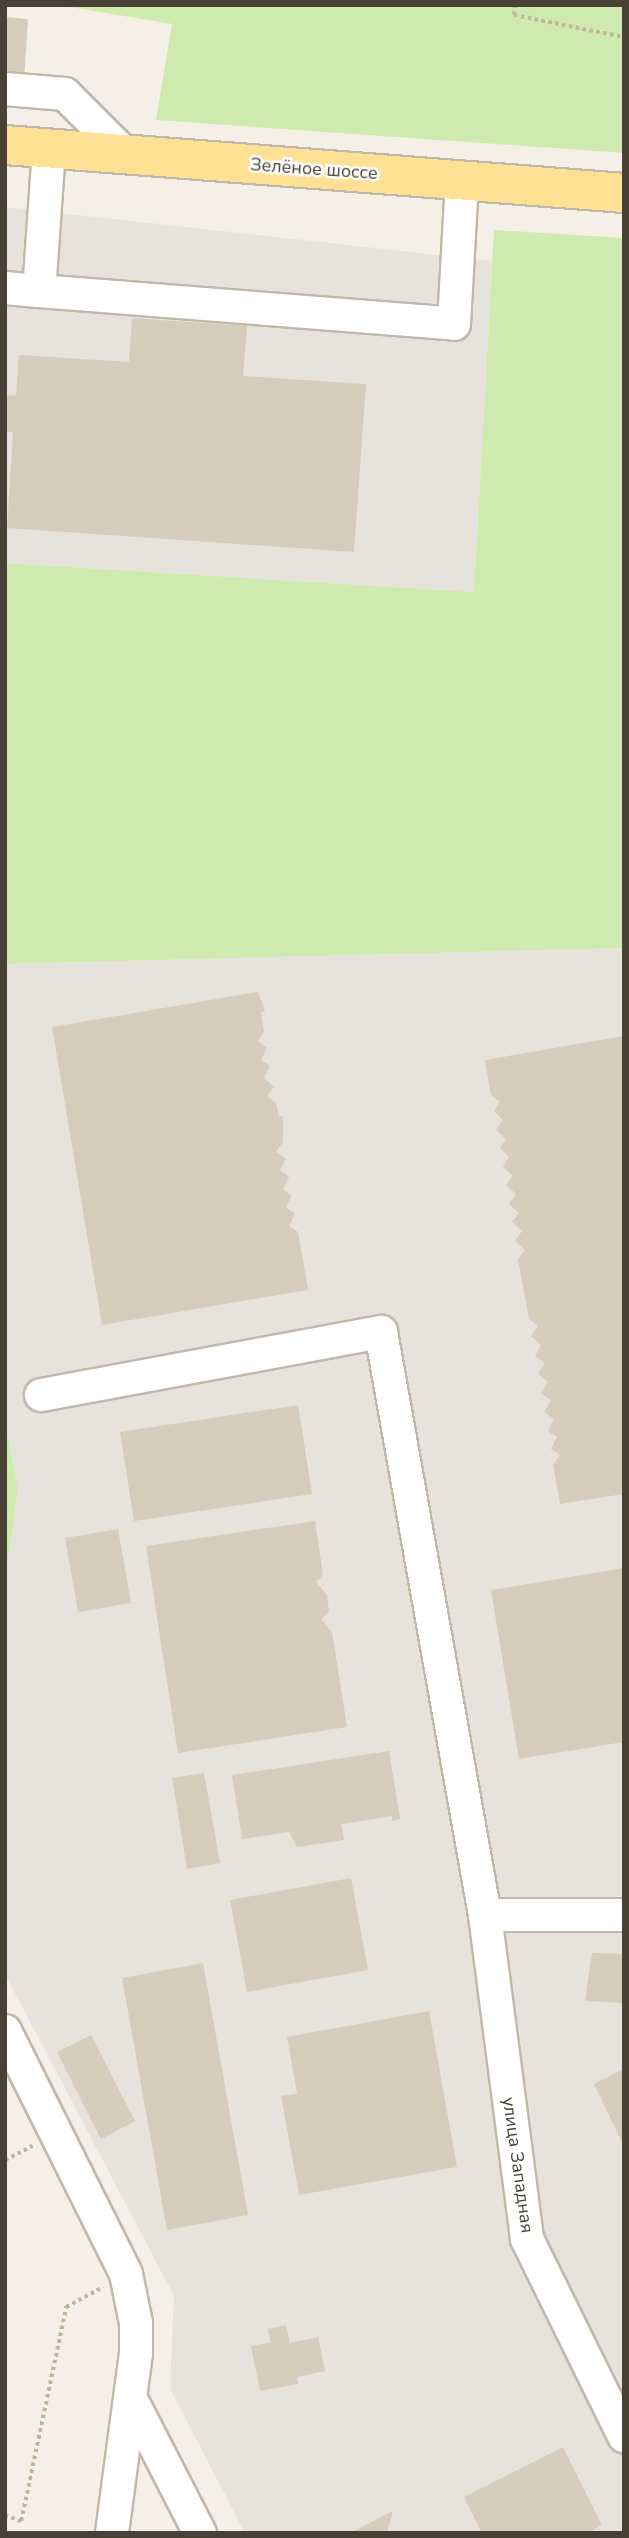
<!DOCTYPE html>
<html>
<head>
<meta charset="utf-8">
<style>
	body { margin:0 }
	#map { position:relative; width:629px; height:2538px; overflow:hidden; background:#f4f0e7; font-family:"Nunito Sans",sans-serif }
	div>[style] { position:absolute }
	.industrial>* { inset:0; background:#e6e2dc }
	.green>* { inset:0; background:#cfeaae }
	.building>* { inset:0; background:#d6ccbc }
	.path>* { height:3.5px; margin-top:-1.75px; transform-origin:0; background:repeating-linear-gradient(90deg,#c2b49a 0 3.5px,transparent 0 7px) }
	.roads { filter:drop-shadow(2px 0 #c0b8a9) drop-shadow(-2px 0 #c0b8a9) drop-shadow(0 2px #c0b8a9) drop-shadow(0 -2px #c0b8a9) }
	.minor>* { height:32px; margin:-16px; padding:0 16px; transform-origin:16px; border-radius:16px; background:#fff }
	.major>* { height:38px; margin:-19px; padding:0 19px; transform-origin:19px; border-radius:19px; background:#ffe195 }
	span { translate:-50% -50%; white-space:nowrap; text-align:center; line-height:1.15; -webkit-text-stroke:5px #fff; paint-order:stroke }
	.street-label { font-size:18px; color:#474136 }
	.frame { position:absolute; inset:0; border:7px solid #474136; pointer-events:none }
</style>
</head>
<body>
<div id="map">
	<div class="industrial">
		<i style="clip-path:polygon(5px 207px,492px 261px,474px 592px,5px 563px)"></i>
		<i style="clip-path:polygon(624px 948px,624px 2533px,245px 2533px,170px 2389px,174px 2296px,5px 1974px,5px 1581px,18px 1488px,5px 1422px,5px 964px)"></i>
	</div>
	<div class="green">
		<i style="clip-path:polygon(58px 5px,624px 5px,624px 153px,156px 120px,172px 24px)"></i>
		<i style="clip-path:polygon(494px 230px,624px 238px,624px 948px,5px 964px,5px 563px,474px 592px)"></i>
		<i style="clip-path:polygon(5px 1422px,18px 1488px,5px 1581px)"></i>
	</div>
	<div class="building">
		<i style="clip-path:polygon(5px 17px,28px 19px,24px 80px,5px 78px)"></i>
		<i style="clip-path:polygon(132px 318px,247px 326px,243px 376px,366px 384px,354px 552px,7px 528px,13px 432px,5px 432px,5px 395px,16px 396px,19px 355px,129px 362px)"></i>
		<i style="clip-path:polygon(258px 992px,265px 1011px,261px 1012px,264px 1032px,258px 1041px,267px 1048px,261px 1060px,270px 1066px,264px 1078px,274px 1087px,267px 1096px,276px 1103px,279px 1117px,283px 1116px,283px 1142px,276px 1152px,286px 1159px,280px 1170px,289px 1177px,283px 1189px,292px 1196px,286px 1207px,295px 1214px,289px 1226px,298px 1232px,308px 1290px,102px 1325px,52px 1027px)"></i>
		<i style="clip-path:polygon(624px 1036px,624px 1494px,560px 1504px,553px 1465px,560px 1455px,551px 1449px,557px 1437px,548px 1431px,554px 1419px,544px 1412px,551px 1400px,541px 1394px,548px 1382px,538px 1373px,545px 1363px,535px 1356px,541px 1345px,531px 1336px,538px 1326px,529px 1319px,518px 1259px,525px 1250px,515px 1241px,522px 1231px,512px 1222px,519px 1213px,509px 1204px,516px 1194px,506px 1185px,513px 1176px,503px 1167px,509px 1157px,500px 1148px,506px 1139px,496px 1130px,503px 1120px,494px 1111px,500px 1102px,491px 1095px,485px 1060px)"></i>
		<i style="clip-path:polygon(298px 1405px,312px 1494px,134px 1521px,120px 1432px)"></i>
		<i style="clip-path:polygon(315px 1521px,323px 1575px,316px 1582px,327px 1595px,329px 1612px,321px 1619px,332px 1632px,347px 1727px,178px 1753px,146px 1546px)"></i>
		<i style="clip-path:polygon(118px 1529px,131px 1603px,78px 1612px,65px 1538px)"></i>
		<i style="clip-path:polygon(624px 1568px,624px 1742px,519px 1759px,491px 1590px)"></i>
		<i style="clip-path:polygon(389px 1751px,400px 1819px,392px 1821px,392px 1816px,341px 1824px,344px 1840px,297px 1847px,289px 1832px,242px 1839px,232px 1775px)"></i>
		<i style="clip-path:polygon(204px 1773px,220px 1863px,187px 1869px,172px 1778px)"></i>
		<i style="clip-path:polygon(351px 1878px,368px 1970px,247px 1992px,230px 1900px)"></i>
		<i style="clip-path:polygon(592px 1953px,624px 1954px,624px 2003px,585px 2001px)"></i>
		<i style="clip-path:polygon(203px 1963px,248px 2215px,167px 2230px,122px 1978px)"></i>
		<i style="clip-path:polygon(429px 2011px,457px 2167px,299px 2195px,281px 2096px,297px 2094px,287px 2037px)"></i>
		<i style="clip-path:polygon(91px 2035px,135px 2121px,101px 2139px,57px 2052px)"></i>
		<i style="clip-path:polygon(624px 2069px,624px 2146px,594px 2084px)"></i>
		<i style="clip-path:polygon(286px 2325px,290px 2343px,318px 2337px,325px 2371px,297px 2377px,298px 2384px,260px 2391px,251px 2346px,271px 2342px,268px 2329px)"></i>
		<i style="clip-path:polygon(563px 2447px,602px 2525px,588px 2533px,482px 2533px,464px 2497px)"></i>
		<i style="clip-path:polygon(393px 2511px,387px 2533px,350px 2533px)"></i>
	</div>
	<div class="path">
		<i style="left:516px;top:5px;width:10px;rotate:101deg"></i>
		<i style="left:514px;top:15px;width:112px;rotate:11.3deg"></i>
		<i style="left:5px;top:2160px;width:31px;rotate:-27deg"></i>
		<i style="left:5px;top:2515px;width:17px;rotate:21deg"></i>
		<i style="left:21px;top:2521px;width:219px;rotate:-78.1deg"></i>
		<i style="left:66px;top:2307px;width:42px;rotate:-28.4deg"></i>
	</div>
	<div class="roads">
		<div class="minor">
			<i style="left:5px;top:89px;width:60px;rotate:4.8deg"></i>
			<i style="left:65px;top:94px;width:86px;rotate:45deg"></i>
			<i style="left:49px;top:149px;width:142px;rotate:94deg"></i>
			<i style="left:39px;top:291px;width:416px;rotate:4.5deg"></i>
			<i style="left:454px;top:324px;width:144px;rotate:-86.8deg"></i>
			<i style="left:5px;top:288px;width:34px;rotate:5deg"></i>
			<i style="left:41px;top:1395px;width:346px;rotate:-10.5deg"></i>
			<i style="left:381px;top:1332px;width:592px;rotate:79.89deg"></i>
			<i style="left:485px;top:1915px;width:327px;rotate:82.6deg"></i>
			<i style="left:527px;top:2239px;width:220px;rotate:63.8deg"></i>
			<i style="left:485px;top:1915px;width:139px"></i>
			<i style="left:5px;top:2031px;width:271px;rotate:63.5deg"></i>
			<i style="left:126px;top:2274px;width:50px;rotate:78.5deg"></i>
			<i style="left:136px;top:2323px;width:30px;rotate:90deg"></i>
			<i style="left:136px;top:2353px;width:182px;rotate:97.6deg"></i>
			<i style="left:131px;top:2399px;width:151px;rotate:62.8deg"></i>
		</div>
		<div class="major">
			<i style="left:5px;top:145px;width:621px;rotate:4.43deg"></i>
		</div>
	</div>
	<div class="street-label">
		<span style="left:314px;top:169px;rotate:4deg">Зелёное шоссе</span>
		<span style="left:518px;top:2165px;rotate:82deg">улица Западная</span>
	</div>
	<div class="frame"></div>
</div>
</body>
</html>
